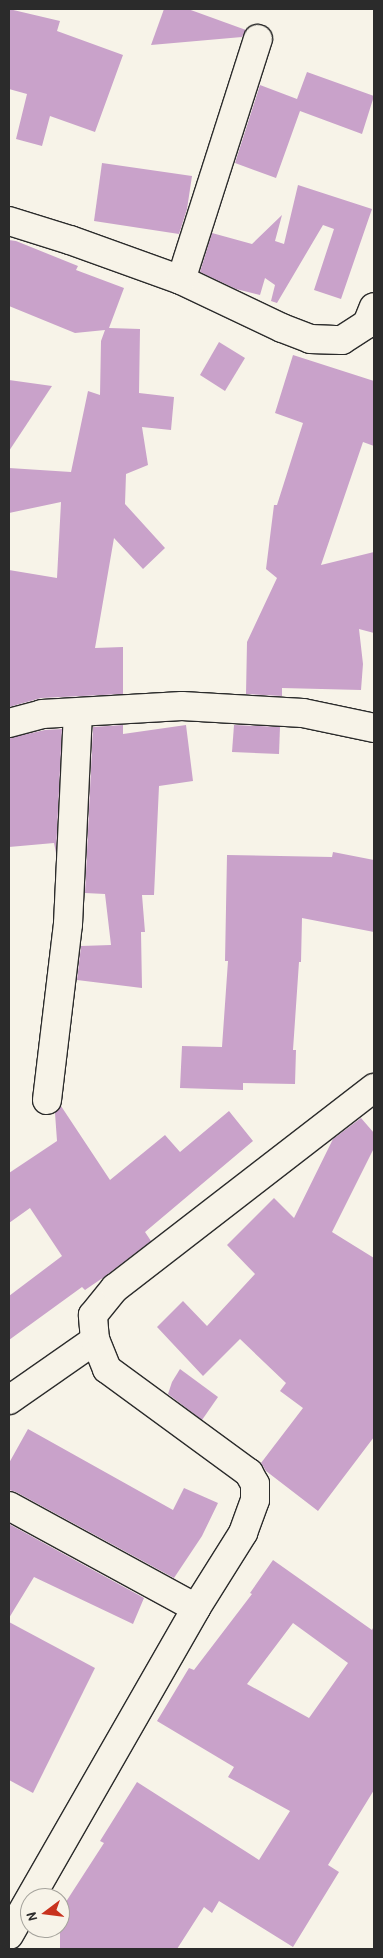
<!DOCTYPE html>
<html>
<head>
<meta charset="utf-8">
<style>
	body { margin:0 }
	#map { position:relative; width:383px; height:1958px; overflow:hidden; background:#f7f3e8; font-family:"Patrick Hand",sans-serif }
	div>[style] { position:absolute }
	.building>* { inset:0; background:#c9a2ca }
	.roads { filter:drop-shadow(1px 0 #2b2b2b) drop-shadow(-1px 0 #2b2b2b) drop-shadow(0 1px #2b2b2b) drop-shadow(0 -1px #2b2b2b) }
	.street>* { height:28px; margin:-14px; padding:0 14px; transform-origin:14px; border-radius:14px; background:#f7f3e8 }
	span { translate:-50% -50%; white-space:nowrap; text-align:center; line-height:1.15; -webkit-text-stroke:4.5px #f7f3e8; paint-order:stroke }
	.frame { position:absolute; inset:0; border:10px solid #2b2b2b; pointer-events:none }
	.north { position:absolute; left:20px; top:1888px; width:50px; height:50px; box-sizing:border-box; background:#f7f3e8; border:1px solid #a5a39c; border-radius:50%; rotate:255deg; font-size:14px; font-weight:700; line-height:20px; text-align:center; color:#2b2b2b }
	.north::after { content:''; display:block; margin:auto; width:18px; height:22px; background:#c8321e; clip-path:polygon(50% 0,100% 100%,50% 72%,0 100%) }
</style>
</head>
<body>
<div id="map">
	<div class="building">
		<i style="clip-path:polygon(9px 9px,60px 21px,57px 31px,123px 55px,95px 132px,50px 116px,42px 146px,16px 139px,27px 94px,9px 89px)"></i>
		<i style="clip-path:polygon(164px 9px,188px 9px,246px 30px,242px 37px,151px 45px)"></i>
		<i style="clip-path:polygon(307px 72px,374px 96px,362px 134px,300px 111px,276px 178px,235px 163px,260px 85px,297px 99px)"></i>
		<i style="clip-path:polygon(102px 163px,192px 176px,187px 209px,179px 234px,94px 221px)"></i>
		<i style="clip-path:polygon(298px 185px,372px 209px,341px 299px,314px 290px,334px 229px,323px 225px,277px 303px,271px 301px,275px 285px,265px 278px,260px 295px,236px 289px,200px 272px,212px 233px,252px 244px,282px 215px,275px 241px,284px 244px)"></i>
		<i style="clip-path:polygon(9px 240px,16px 241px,78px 266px,76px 270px,124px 288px,109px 328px,140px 329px,139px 393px,174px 397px,171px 430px,142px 427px,148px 465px,126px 474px,125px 504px,165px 548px,143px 569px,114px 538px,95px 648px,123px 647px,123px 694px,41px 698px,9px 707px,9px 570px,57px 578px,61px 502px,9px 513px,9px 468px,71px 472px,88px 391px,100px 395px,101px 341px,105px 330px,75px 333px,9px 306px)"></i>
		<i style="clip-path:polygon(219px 342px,245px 358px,225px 391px,200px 375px)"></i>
		<i style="clip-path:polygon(293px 355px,374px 381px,374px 446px,363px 442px,321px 565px,374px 552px,374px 633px,359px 629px,363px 664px,361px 690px,282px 688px,282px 696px,246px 694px,247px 642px,277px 578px,266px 569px,274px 505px,277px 505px,303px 423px,275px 413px)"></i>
		<i style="clip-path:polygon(9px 380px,52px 386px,9px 451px)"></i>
		<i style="clip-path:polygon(123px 725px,123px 734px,186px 725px,193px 781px,159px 786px,154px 895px,142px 895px,145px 932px,141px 932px,142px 988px,77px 980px,81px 946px,111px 945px,105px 894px,85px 893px,93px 727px)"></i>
		<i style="clip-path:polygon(234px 725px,280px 727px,279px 754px,232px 752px)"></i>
		<i style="clip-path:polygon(62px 729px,56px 853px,54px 843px,9px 847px,9px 738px,45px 730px)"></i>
		<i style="clip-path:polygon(333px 852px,374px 860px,374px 932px,302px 918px,301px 962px,299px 962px,293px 1050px,296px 1050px,295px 1084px,243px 1083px,243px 1090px,180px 1088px,182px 1046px,222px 1047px,228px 961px,225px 961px,227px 855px,332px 857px)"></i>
		<i style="clip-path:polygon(61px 1106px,110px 1180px,165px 1135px,180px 1152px,229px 1111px,253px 1141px,145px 1232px,151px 1241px,104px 1277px,85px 1290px,82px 1287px,9px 1340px,9px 1296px,62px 1256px,30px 1208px,9px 1223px,9px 1173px,57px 1141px,55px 1113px)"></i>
		<i style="clip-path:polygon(361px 1118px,374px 1133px,374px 1148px,332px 1232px,374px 1258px,374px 1437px,318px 1511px,266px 1471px,261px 1463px,303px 1408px,280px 1391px,286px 1383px,240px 1339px,203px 1376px,157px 1327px,183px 1301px,207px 1326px,255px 1274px,227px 1245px,274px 1198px,294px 1218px,333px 1139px)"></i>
		<i style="clip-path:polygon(180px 1369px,218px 1397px,202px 1420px,168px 1394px,172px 1382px)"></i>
		<i style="clip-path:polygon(28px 1429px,173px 1510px,184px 1488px,218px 1503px,202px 1536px,174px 1578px,16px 1492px,9px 1490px,9px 1463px)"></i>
		<i style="clip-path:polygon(9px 1524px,144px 1598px,133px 1624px,34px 1577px,9px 1618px)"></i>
		<i style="clip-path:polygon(evenodd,273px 1560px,372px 1630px,374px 1626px,374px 1790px,328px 1865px,339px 1872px,293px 1947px,219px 1901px,212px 1913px,204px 1907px,177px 1949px,60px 1949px,60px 1911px,104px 1843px,100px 1841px,137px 1782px,259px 1860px,290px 1811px,228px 1777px,234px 1767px,157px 1721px,189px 1668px,194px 1670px,252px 1594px,250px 1593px,273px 1560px,293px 1623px,348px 1663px,309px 1718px,247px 1684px,293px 1623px)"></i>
		<i style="clip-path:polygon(9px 1622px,95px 1668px,33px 1793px,9px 1780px)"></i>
	</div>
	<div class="roads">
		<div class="street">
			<i style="left:9px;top:221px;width:64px;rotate:17.3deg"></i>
			<i style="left:70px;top:240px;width:118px;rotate:19.8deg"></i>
			<i style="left:181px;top:280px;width:112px;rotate:25.4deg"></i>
			<i style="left:282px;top:328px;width:30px;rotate:21deg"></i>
			<i style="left:310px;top:339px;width:32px;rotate:2deg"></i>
			<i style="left:342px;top:340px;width:30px;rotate:-33deg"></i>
			<i style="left:367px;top:324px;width:18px;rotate:-68deg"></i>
			<i style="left:181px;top:280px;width:253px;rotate:-72.3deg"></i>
			<i style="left:9px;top:723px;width:34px;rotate:-15deg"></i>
			<i style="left:42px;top:714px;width:140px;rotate:-3.3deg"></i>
			<i style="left:182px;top:706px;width:121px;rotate:3.3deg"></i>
			<i style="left:303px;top:713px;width:73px;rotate:11.9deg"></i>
			<i style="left:47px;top:1100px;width:177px;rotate:-83.2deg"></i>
			<i style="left:68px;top:924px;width:211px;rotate:-87.3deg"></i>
			<i style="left:9px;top:1400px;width:105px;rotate:-34.9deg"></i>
			<i style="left:9px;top:1506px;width:213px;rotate:28.6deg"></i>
			<i style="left:9px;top:1935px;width:377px;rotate:-60.2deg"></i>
			<i style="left:196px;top:1608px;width:89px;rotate:-57.9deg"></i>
			<i style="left:243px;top:1533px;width:35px;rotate:-70deg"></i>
			<i style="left:255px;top:1500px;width:16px;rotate:-90deg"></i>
			<i style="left:255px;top:1484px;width:13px;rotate:-119deg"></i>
			<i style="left:249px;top:1473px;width:176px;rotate:-143.8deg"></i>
			<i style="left:107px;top:1369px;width:31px;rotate:-112deg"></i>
			<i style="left:95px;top:1340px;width:25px;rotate:-95deg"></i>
			<i style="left:93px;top:1315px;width:35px;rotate:-51deg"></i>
			<i style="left:115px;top:1288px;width:327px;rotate:-37.7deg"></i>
		</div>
	</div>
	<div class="frame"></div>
	<div class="north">N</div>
</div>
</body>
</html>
